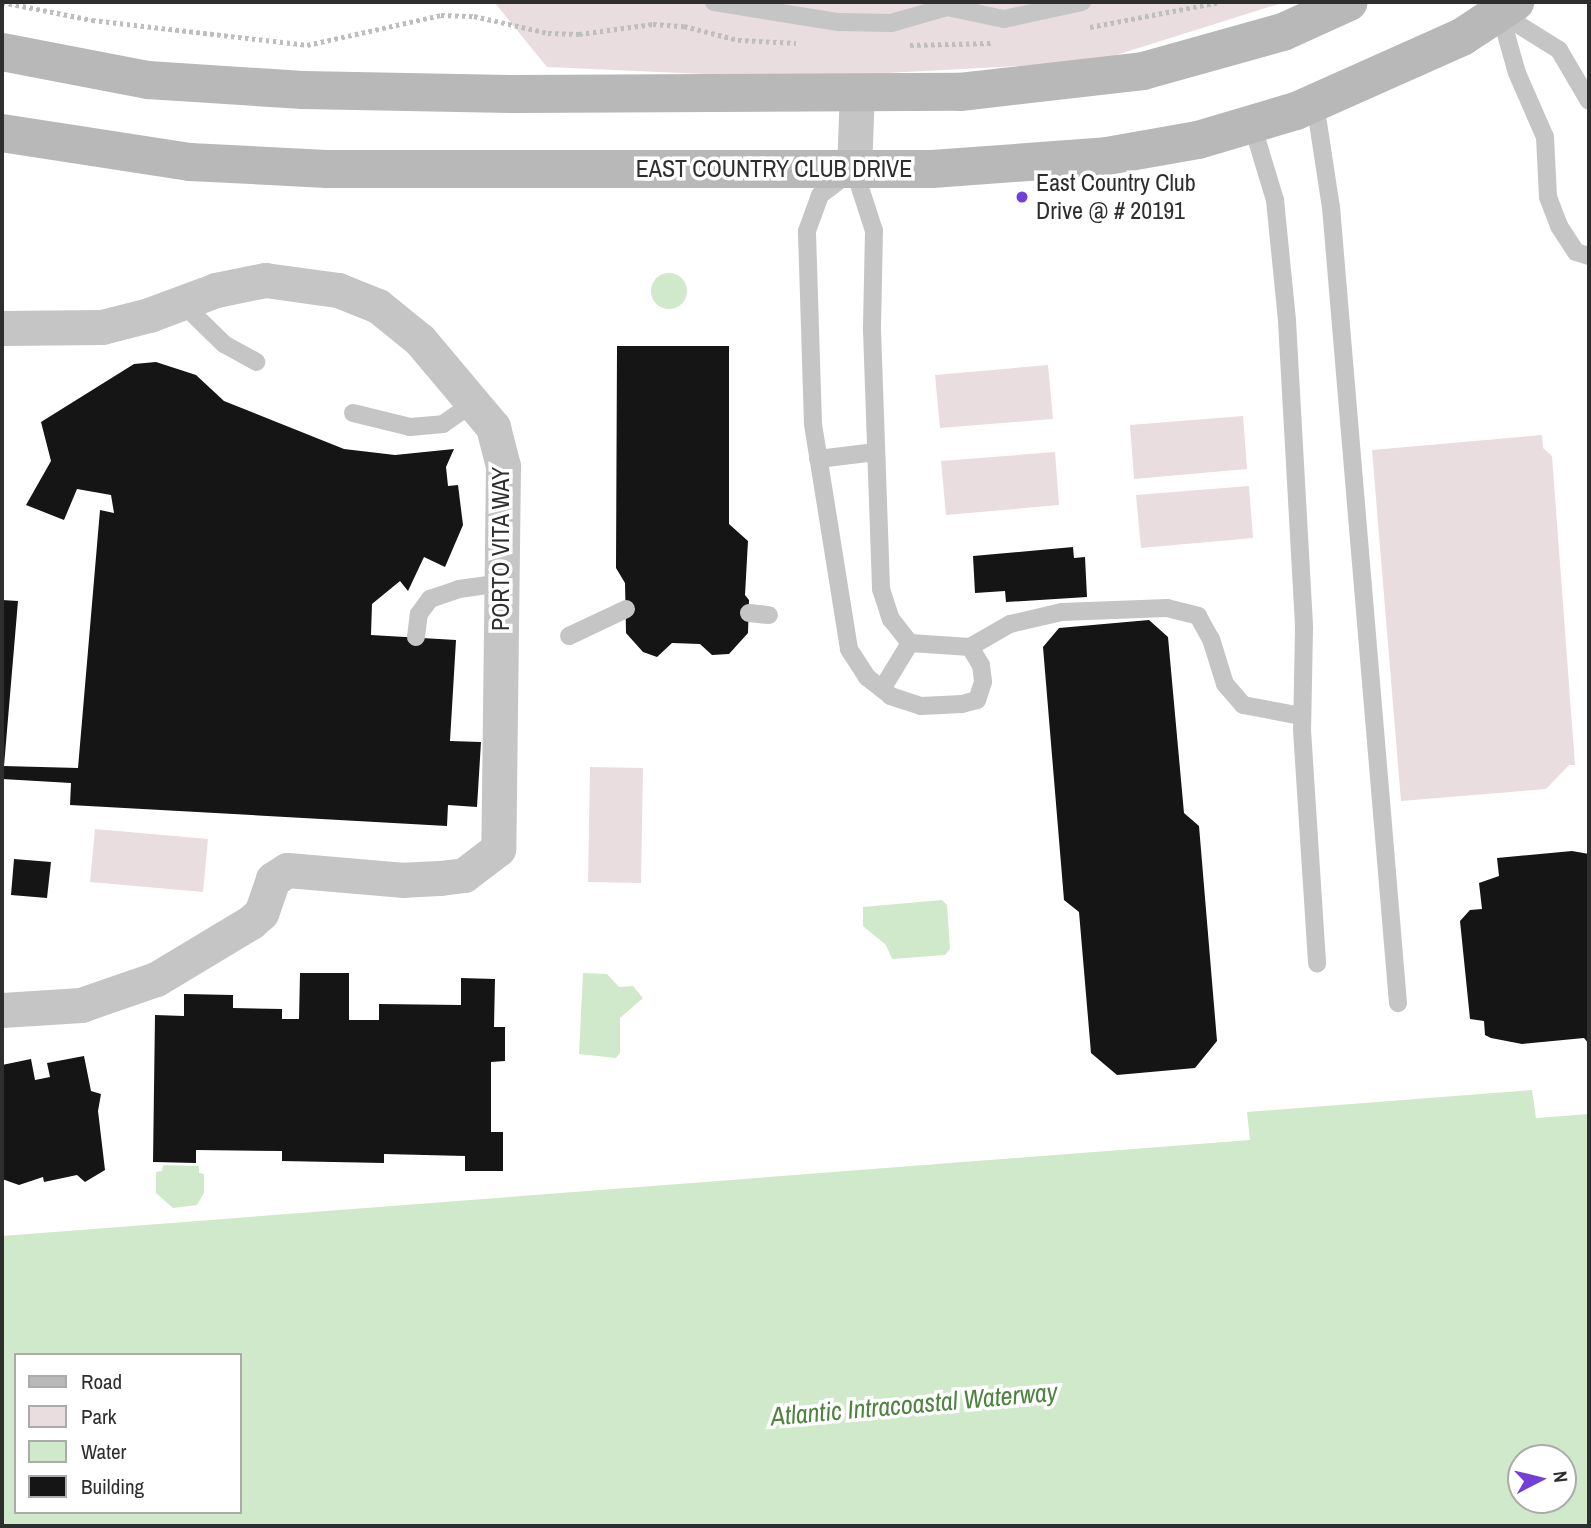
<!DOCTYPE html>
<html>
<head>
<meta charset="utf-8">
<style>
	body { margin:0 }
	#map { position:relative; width:1591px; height:1528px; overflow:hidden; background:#fff; font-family:"Archivo Narrow",sans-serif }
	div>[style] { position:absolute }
	.green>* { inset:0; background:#eadddf }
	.water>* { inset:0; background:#d1e9cb }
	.round { border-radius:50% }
	.building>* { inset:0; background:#151515 }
	.path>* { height:4.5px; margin-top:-2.25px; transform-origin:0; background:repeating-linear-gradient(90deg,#bebebe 0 3.5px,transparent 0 7px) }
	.lane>* { height:18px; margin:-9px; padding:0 9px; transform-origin:9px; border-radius:9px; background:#c5c5c5 }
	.street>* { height:35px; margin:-17.5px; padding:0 17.5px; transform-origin:17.5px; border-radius:17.5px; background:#c5c5c5 }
	.secondary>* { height:38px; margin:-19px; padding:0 19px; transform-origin:19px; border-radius:19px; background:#b8b8b8 }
	.dots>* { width:19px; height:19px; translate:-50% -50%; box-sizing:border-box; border:4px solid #fff; border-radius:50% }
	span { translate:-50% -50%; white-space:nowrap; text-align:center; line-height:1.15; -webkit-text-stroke:7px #fff; paint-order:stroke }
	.street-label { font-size:24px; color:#2e2e2e }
	.poi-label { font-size:24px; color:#2e2e2e }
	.left { translate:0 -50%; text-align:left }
	.water-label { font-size:26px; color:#4f8340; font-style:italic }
	.frame { position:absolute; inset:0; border:4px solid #2e2e2e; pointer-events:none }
	.legend { position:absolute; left:14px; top:1353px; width:228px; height:161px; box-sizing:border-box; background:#fff; border:2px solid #ababab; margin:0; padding:9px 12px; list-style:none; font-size:21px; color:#2e2e2e }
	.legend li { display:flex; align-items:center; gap:14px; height:35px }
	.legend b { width:35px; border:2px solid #ababab }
	.north { position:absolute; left:1507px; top:1444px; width:70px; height:70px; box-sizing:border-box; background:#fff; border:2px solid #ababab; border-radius:50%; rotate:83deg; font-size:19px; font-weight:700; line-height:28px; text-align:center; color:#2e2e2e }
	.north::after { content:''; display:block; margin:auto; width:24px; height:32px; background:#7240d6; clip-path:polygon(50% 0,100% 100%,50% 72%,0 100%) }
</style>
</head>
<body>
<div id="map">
	<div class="green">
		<i style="clip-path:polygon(494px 2px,1285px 2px,1094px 62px,793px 78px,547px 67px)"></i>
		<i style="clip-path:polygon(1048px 365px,1053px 419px,940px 428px,935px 375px)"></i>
		<i style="clip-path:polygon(1243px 416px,1247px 469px,1134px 479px,1130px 425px)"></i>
		<i style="clip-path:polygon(1542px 435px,1543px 448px,1552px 456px,1575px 765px,1569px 765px,1546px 789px,1401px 801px,1372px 450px)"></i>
		<i style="clip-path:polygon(1055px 452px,1059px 505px,946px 515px,941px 461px)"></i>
		<i style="clip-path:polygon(1249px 486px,1253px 538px,1141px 548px,1136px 495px)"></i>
		<i style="clip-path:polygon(590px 767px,643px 768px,641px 883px,588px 882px)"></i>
		<i style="clip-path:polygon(95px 829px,208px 839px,203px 892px,90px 882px)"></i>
	</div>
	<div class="water">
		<i class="round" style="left:651px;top:273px;width:36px;height:36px"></i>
		<i style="clip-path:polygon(942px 900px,947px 905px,950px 949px,945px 955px,892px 959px,886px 945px,863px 926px,863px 907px)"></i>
		<i style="clip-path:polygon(583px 973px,607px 974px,619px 987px,633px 986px,643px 998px,620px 1018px,620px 1053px,616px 1058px,579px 1054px)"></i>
		<i style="clip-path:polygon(evenodd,1532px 1090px,1536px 1118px,1589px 1114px,1589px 1526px,2px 1526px,2px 1236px,1250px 1140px,1247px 1112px,1532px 1090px,16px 1355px,240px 1355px,240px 1512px,16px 1512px,16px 1355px,1532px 1090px,1563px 1458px,1563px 1500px,1521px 1500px,1521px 1458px,1563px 1458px)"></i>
		<i style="clip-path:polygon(163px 1165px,199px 1166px,199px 1173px,204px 1174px,204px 1193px,197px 1205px,173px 1208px,156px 1193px,156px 1172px,162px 1171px)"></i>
	</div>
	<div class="building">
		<i style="clip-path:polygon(617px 346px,729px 346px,729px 524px,748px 541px,745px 595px,749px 600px,748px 633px,729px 654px,712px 655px,700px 644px,672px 643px,657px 657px,643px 652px,626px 633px,625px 583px,616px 568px)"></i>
		<i style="clip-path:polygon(156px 362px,196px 375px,224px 401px,344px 449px,395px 455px,454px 449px,446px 467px,448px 486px,458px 485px,463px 525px,445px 567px,424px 557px,408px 591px,400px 581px,372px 604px,371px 635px,456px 640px,450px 741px,481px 742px,477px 807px,448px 805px,447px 826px,70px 805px,71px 783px,2px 779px,2px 600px,18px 601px,4px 766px,78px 768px,100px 510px,114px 513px,111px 495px,77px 489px,64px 520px,26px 505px,51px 461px,41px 422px,134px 364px)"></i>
		<i style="clip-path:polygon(1073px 547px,1074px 558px,1085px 557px,1087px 597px,1006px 602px,1005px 591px,975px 593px,973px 556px)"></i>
		<i style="clip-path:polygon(1149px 620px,1168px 637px,1184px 813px,1199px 826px,1217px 1041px,1195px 1068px,1117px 1075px,1091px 1053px,1079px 912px,1064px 900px,1043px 647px,1059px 628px)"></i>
		<i style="clip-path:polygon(1572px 851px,1589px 854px,1589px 1044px,1584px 1038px,1522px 1044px,1491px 1038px,1485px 1035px,1484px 1021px,1470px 1019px,1460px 921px,1470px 910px,1482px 909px,1479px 883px,1499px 876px,1497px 858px)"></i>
		<i style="clip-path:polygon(14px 859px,51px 862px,47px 898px,11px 895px)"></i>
		<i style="clip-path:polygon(300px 973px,349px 973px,349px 1020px,379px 1020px,379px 1004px,461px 1005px,461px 978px,495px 979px,494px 1027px,505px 1027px,505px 1061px,491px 1062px,491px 1132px,503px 1132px,503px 1171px,465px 1171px,465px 1156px,384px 1154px,384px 1163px,282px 1161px,282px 1151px,196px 1150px,196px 1163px,153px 1162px,155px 1015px,184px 1016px,184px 994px,233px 995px,233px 1008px,282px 1009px,282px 1019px,299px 1019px)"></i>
		<i style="clip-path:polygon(84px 1056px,91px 1091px,101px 1094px,98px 1111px,105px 1170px,85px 1182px,77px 1175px,44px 1182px,43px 1177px,19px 1185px,2px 1179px,2px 1065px,31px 1059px,35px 1080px,50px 1077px,47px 1063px)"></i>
	</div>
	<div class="path">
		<i style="left:2px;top:2px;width:92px;rotate:11.3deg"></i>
		<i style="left:92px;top:20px;width:216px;rotate:6.6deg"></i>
		<i style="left:307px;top:45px;width:137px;rotate:-12.6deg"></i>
		<i style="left:441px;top:15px;width:33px;rotate:2deg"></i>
		<i style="left:474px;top:16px;width:76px;rotate:12.9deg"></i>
		<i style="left:548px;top:33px;width:31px;rotate:2deg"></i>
		<i style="left:579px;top:34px;width:75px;rotate:-7.7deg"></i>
		<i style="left:653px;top:24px;width:31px;rotate:4deg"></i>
		<i style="left:684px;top:26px;width:56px;rotate:14.5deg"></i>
		<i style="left:738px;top:40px;width:58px;rotate:3deg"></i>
		<i style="left:1090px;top:27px;width:132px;rotate:-10.9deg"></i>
		<i style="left:910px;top:45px;width:82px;rotate:-1.4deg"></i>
	</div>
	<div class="lane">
		<i style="left:714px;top:2px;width:126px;rotate:9.2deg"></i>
		<i style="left:838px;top:22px;width:53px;rotate:1.1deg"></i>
		<i style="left:891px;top:23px;width:58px;rotate:-15.9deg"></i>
		<i style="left:947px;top:7px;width:58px;rotate:11.9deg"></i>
		<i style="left:1004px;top:19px;width:80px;rotate:-12.3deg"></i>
		<i style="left:1500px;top:13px;width:62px;rotate:74.2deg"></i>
		<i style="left:1517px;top:73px;width:70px;rotate:66.4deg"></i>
		<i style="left:1545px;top:137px;width:60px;rotate:87.1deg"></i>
		<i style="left:1548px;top:197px;width:31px;rotate:69deg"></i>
		<i style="left:1559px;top:226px;width:31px;rotate:57deg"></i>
		<i style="left:1576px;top:252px;width:14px;rotate:17deg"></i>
		<i style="left:1500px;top:13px;width:70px;rotate:32.1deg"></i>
		<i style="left:1559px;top:50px;width:59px;rotate:59.5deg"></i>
		<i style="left:1315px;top:103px;width:105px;rotate:81.3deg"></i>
		<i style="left:1331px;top:207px;width:799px;rotate:85.19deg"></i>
		<i style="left:1252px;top:124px;width:79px;rotate:73.2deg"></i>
		<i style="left:1275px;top:200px;width:122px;rotate:84.3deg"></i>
		<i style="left:1287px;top:321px;width:308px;rotate:86.8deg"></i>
		<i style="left:1304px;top:629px;width:101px;rotate:91.1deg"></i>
		<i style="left:1302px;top:730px;width:234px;rotate:86.3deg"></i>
		<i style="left:854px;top:169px;width:65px;rotate:72.1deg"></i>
		<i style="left:874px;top:231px;width:99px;rotate:91.2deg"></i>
		<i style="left:872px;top:330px;width:259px;rotate:88deg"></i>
		<i style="left:881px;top:589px;width:32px;rotate:72deg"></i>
		<i style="left:891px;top:619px;width:31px;rotate:52deg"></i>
		<i style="left:910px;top:643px;width:60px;rotate:3.8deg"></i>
		<i style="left:970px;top:647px;width:21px;rotate:59deg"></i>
		<i style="left:981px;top:665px;width:17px;rotate:83deg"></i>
		<i style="left:983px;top:682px;width:19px;rotate:108deg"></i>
		<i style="left:977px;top:700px;width:16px;rotate:165deg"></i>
		<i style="left:962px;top:704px;width:41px;rotate:177.2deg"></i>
		<i style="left:921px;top:706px;width:32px;rotate:-162deg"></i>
		<i style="left:891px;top:696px;width:31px;rotate:-142deg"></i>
		<i style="left:867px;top:677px;width:33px;rotate:-123deg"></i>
		<i style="left:849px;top:649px;width:228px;rotate:-99.1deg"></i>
		<i style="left:813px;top:424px;width:193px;rotate:-91.8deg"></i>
		<i style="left:807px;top:231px;width:38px;rotate:-70deg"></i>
		<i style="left:820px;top:195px;width:43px;rotate:-37.4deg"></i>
		<i style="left:182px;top:303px;width:59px;rotate:44.3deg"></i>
		<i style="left:224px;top:344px;width:37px;rotate:29deg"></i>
		<i style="left:353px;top:413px;width:59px;rotate:13.8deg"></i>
		<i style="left:410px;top:427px;width:33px;rotate:-5deg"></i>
		<i style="left:443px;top:424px;width:37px;rotate:-35deg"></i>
		<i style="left:818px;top:459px;width:58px;rotate:-6.9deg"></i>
		<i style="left:749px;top:613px;width:20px;rotate:6deg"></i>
		<i style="left:569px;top:636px;width:63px;rotate:-25.3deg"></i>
		<i style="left:416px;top:637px;width:23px;rotate:-83deg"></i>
		<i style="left:419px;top:614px;width:19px;rotate:-54deg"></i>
		<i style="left:430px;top:599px;width:31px;rotate:-19deg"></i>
		<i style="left:459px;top:589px;width:42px;rotate:-8.1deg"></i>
		<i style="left:970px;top:647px;width:46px;rotate:-29.9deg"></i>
		<i style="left:1010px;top:624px;width:53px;rotate:-13deg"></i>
		<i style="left:1062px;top:612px;width:105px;rotate:-2.2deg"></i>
		<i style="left:1167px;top:608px;width:32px;rotate:14deg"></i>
		<i style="left:1198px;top:616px;width:26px;rotate:61deg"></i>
		<i style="left:1211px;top:639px;width:47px;rotate:72.7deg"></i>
		<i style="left:1225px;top:684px;width:28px;rotate:49deg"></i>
		<i style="left:1243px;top:705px;width:60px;rotate:10.6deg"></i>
		<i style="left:882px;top:689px;width:54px;rotate:-58.7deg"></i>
	</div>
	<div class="street">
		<i style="left:854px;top:169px;width:78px;rotate:-87.8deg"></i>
		<i style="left:2px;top:328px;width:100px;rotate:-0.6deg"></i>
		<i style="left:102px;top:327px;width:49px;rotate:-14.3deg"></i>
		<i style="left:149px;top:315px;width:72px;rotate:-20.5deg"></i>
		<i style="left:216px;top:290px;width:50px;rotate:-11.5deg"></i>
		<i style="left:265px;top:280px;width:74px;rotate:7.8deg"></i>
		<i style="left:338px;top:290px;width:43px;rotate:21.8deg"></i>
		<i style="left:378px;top:306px;width:54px;rotate:39deg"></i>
		<i style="left:420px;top:340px;width:114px;rotate:50deg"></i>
		<i style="left:493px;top:427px;width:40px;rotate:75.6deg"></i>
		<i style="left:503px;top:466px;width:383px;rotate:90.7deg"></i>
		<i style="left:498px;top:849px;width:43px;rotate:142.6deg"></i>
		<i style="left:464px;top:875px;width:25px;rotate:173deg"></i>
		<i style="left:439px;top:878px;width:35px;rotate:177deg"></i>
		<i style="left:404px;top:880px;width:117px;rotate:-175.1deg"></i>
		<i style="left:287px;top:870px;width:17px;rotate:147deg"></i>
		<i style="left:273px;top:879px;width:36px;rotate:109deg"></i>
		<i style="left:261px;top:913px;width:13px;rotate:138deg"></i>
		<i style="left:251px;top:922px;width:111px;rotate:149deg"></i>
		<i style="left:156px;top:979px;width:79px;rotate:160.9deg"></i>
		<i style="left:81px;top:1005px;width:79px;rotate:176.4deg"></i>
	</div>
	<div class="secondary">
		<i style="left:2px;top:52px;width:149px;rotate:10.9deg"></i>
		<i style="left:148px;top:80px;width:155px;rotate:3.7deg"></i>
		<i style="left:303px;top:90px;width:213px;rotate:1.1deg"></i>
		<i style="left:516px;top:94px;width:444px;rotate:-0.3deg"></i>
		<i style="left:960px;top:92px;width:184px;rotate:-6.5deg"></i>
		<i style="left:1143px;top:71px;width:145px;rotate:-15.6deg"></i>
		<i style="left:1283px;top:32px;width:72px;rotate:-24.4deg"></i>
		<i style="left:2px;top:133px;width:190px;rotate:8.8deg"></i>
		<i style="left:190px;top:162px;width:137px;rotate:2.9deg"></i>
		<i style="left:327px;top:169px;width:605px"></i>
		<i style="left:932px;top:169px;width:175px;rotate:-4.2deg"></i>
		<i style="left:1107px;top:156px;width:92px;rotate:-10deg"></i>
		<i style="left:1198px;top:140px;width:102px;rotate:-16.5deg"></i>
		<i style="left:1296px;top:111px;width:182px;rotate:-24deg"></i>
		<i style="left:1462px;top:37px;width:64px;rotate:-33.4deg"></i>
	</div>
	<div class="dots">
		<i style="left:1022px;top:197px;background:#7240d6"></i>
	</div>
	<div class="street-label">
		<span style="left:774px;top:169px">EAST COUNTRY CLUB DRIVE</span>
		<span style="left:501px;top:549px;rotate:-90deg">PORTO VITA WAY</span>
	</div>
	<div class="poi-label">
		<span class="left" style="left:1036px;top:197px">East Country Club<br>Drive @ # 20191</span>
	</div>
	<div class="water-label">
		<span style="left:914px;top:1404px;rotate:-5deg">Atlantic Intracoastal Waterway</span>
	</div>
	<div class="frame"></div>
	<ul class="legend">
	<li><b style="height:9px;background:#b8b8b8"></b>Road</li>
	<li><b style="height:19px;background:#eadddf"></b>Park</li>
	<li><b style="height:19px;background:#d1e9cb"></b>Water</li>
	<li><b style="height:19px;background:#151515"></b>Building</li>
	</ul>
	<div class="north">N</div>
</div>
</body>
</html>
